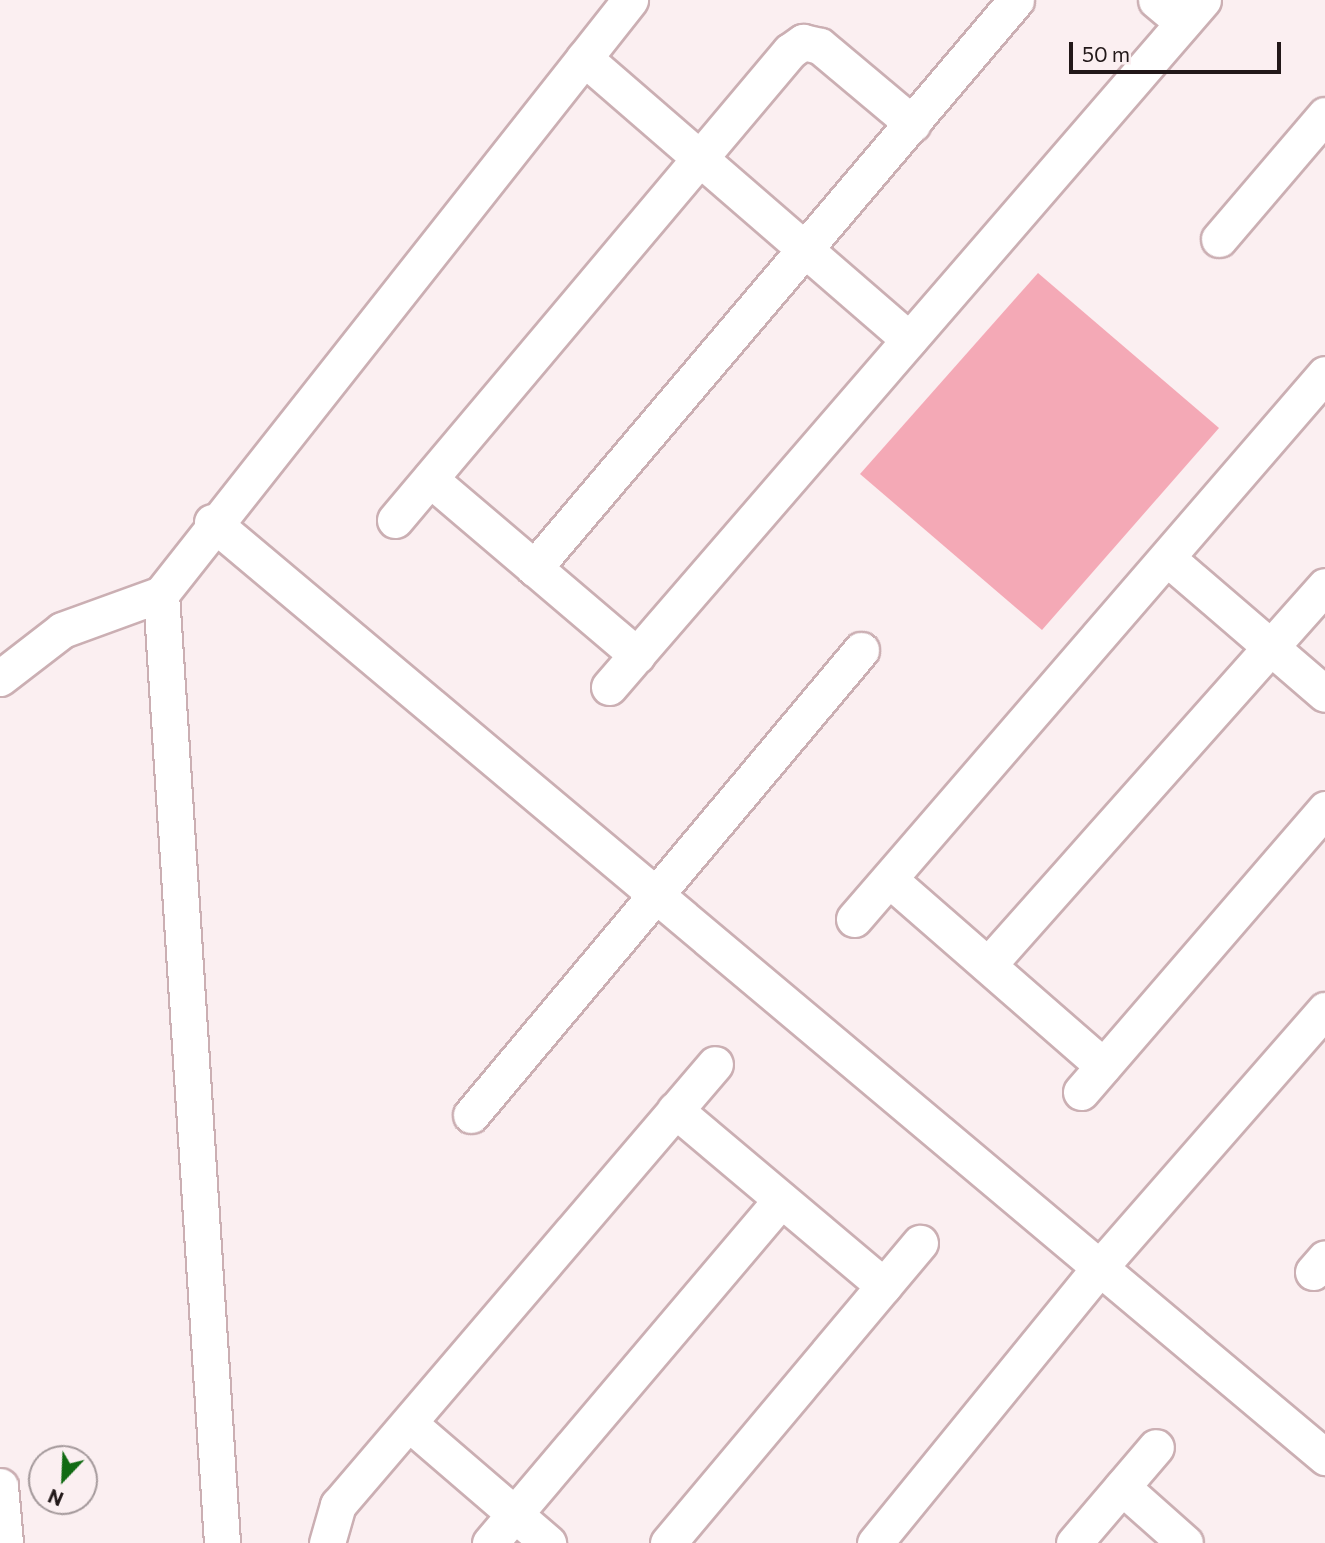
<!DOCTYPE html>
<html>
<head>
<meta charset="utf-8">
<style>
	body { margin:0 }
	#map { position:relative; width:1325px; height:1543px; overflow:hidden; background:#fbeff1; font-family:Commissioner,sans-serif }
	div>[style] { position:absolute }
	.green>* { inset:0; background:#f4a9b6 }
	.roads { filter:drop-shadow(2px 0 #cbafb3) drop-shadow(-2px 0 #cbafb3) drop-shadow(0 2px #cbafb3) drop-shadow(0 -2px #cbafb3) }
	.minor>* { height:35px; margin:-17.5px; padding:0 17.5px; transform-origin:17.5px; border-radius:17.5px; background:#fff }
	span { translate:-50% -50%; white-space:nowrap; text-align:center; line-height:1.15; -webkit-text-stroke:7px #fbeff1; paint-order:stroke }
	.north { position:absolute; left:28px; top:1445px; width:70px; height:70px; box-sizing:border-box; background:#fbeff1; border:2px solid #a4999b; border-radius:50%; rotate:203deg; font-size:19px; font-weight:700; line-height:28px; text-align:center; color:#221819 }
	.north::after { content:''; display:block; margin:auto; width:24px; height:32px; background:#116a13; clip-path:polygon(50% 0,100% 100%,50% 72%,0 100%) }
	.scale { position:absolute; left:1069px; top:42px; width:212px; height:32px; box-sizing:border-box; border:4px solid #221819; border-top:0; padding-left:9px; font-size:21px; line-height:24px; white-space:nowrap; color:#221819; -webkit-text-stroke:5px #fbeff1; paint-order:stroke }
</style>
</head>
<body>
<div id="map">
	<div class="green">
		<i style="clip-path:polygon(1038px 273px,1219px 428px,1042px 630px,860px 474px)"></i>
	</div>
	<div class="roads">
		<div class="minor">
			<i style="left:1156px;top:0;width:35px;rotate:40deg"></i>
			<i style="left:584px;top:58px;width:430px;rotate:40.9deg"></i>
			<i style="left:1219px;top:239px;width:163px;rotate:-49.5deg"></i>
			<i style="left:430px;top:479px;width:272px;rotate:40.4deg"></i>
			<i style="left:395px;top:520px;width:613px;rotate:-49.9deg"></i>
			<i style="left:790px;top:51px;width:16px;rotate:-35deg"></i>
			<i style="left:803px;top:42px;width:17px;rotate:13deg"></i>
			<i style="left:820px;top:46px;width:121px;rotate:40deg"></i>
			<i style="left:212px;top:522px;width:1454px;rotate:40.03deg"></i>
			<i style="left:1167px;top:558px;width:208px;rotate:40.7deg"></i>
			<i style="left:534px;top:568px;width:745px;rotate:-49.68deg"></i>
			<i style="left:161px;top:594px;width:951px;rotate:86.32deg"></i>
			<i style="left:0;top:678px;width:78px;rotate:-37.7deg"></i>
			<i style="left:62px;top:630px;width:105px;rotate:-20deg"></i>
			<i style="left:161px;top:594px;width:757px;rotate:-51.71deg"></i>
			<i style="left:609px;top:687px;width:908px;rotate:-49.15deg"></i>
			<i style="left:890px;top:880px;width:283px;rotate:41.1deg"></i>
			<i style="left:854px;top:919px;width:720px;rotate:-49.17deg"></i>
			<i style="left:988px;top:965px;width:507px;rotate:-48.36deg"></i>
			<i style="left:1081px;top:1092px;width:374px;rotate:-49.2deg"></i>
			<i style="left:675px;top:1110px;width:273px;rotate:40.1deg"></i>
			<i style="left:471px;top:1115px;width:607px;rotate:-50.01deg"></i>
			<i style="left:1313px;top:1272px;width:18px;rotate:-49deg"></i>
			<i style="left:411px;top:1425px;width:181px;rotate:40.7deg"></i>
			<i style="left:0;top:1486px;width:57px;rotate:85deg"></i>
			<i style="left:1122px;top:1487px;width:84px;rotate:41.6deg"></i>
			<i style="left:327px;top:1543px;width:40px;rotate:-74deg"></i>
			<i style="left:338px;top:1505px;width:580px;rotate:-49.47deg"></i>
			<i style="left:490px;top:1543px;width:450px;rotate:-49.7deg"></i>
			<i style="left:668px;top:1543px;width:392px;rotate:-50deg"></i>
			<i style="left:875px;top:1543px;width:355px;rotate:-50.8deg"></i>
			<i style="left:1099px;top:1268px;width:343px;rotate:-48.8deg"></i>
			<i style="left:1074px;top:1543px;width:126px;rotate:-49.5deg"></i>
		</div>
	</div>
	<div class="north">N</div>
	<div class="scale">50 m</div>
</div>
</body>
</html>
